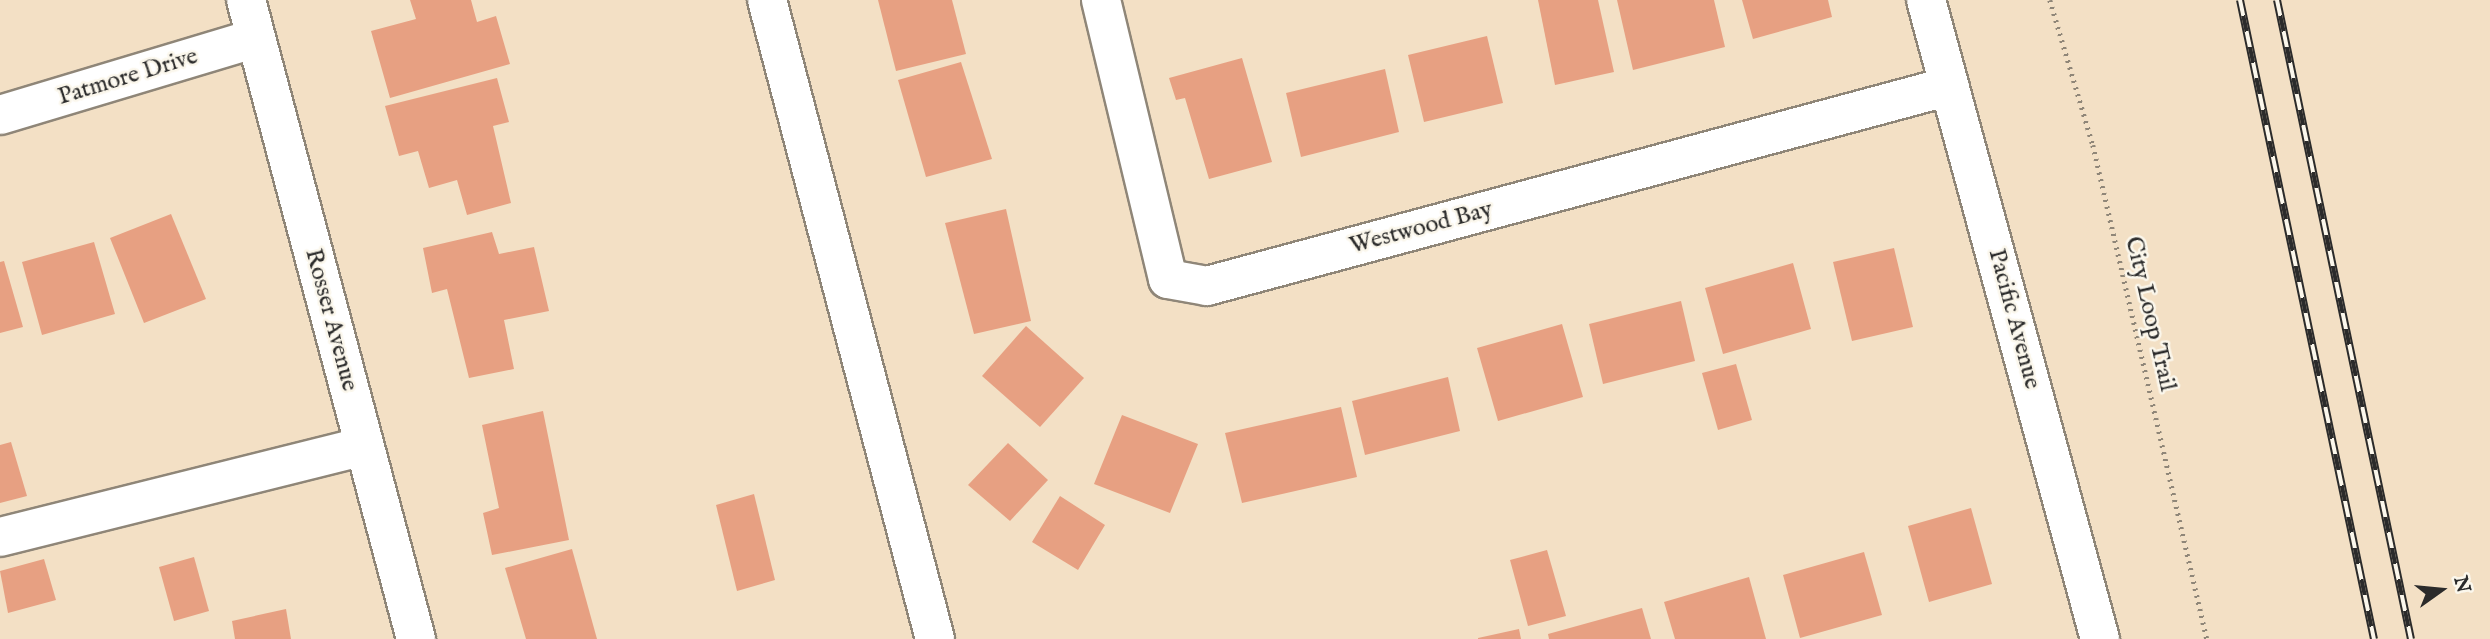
<!DOCTYPE html>
<html>
<head>
<meta charset="utf-8">
<style>
	body { margin:0 }
	#map { position:relative; width:2490px; height:639px; overflow:hidden; background:#f3e0c5; font-family:"IM FELL English",serif }
	div>[style] { position:absolute }
	.building>* { inset:0; background:#e7a082 }
	.path>* { height:4.5px; margin-top:-2.25px; transform-origin:0; background:repeating-linear-gradient(90deg,#8f8678 0 2px,transparent 0 7px) }
	.roads { filter:drop-shadow(2px 0 #8f8678) drop-shadow(-2px 0 #8f8678) drop-shadow(0 2px #8f8678) drop-shadow(0 -2px #8f8678) }
	.minor>* { height:38px; margin:-19px; padding:0 19px; transform-origin:19px; border-radius:19px; background:#fff }
	.rail>* { height:8px; margin-top:-4px; transform-origin:0; background:repeating-linear-gradient(90deg,#fbf7ec 0 16px,#2b2b2b 0 32px); box-sizing:border-box; border-block:2px solid #2b2b2b }
	span { translate:-50% -50%; white-space:nowrap; text-align:center; line-height:1.15; -webkit-text-stroke:5px #fbf7ec; paint-order:stroke }
	.street-label { font-size:24px; color:#2b2b2b }
	.north { position:absolute; left:2406px; top:555px; width:70px; height:70px; -webkit-text-stroke:5px #fbf7ec; paint-order:stroke; rotate:75deg; font-size:19px; font-weight:700; line-height:28px; text-align:center; color:#2b2b2b }
	.north::after { content:''; display:block; margin:auto; width:24px; height:32px; background:#2b2b2b; clip-path:polygon(50% 0,100% 100%,50% 72%,0 100%) }
</style>
</head>
<body>
<div id="map">
	<div class="building">
		<i style="clip-path:polygon(410px 0,471px 0,477px 22px,496px 16px,510px 64px,390px 98px,371px 31px,416px 19px)"></i>
		<i style="clip-path:polygon(878px 0,952px 0,966px 54px,896px 71px)"></i>
		<i style="clip-path:polygon(1538px 0,1598px 0,1614px 72px,1555px 85px)"></i>
		<i style="clip-path:polygon(1617px 0,1714px 0,1725px 47px,1633px 70px)"></i>
		<i style="clip-path:polygon(1742px 0,1828px 0,1832px 17px,1753px 39px)"></i>
		<i style="clip-path:polygon(1487px 36px,1503px 103px,1424px 122px,1408px 55px)"></i>
		<i style="clip-path:polygon(1242px 58px,1272px 162px,1209px 179px,1185px 98px,1176px 100px,1169px 78px)"></i>
		<i style="clip-path:polygon(961px 62px,992px 159px,926px 177px,898px 80px)"></i>
		<i style="clip-path:polygon(1385px 69px,1399px 132px,1301px 157px,1286px 93px)"></i>
		<i style="clip-path:polygon(497px 78px,509px 122px,493px 126px,511px 203px,467px 215px,457px 180px,429px 188px,418px 151px,399px 156px,385px 106px)"></i>
		<i style="clip-path:polygon(1006px 209px,1031px 321px,974px 334px,945px 223px)"></i>
		<i style="clip-path:polygon(171px 214px,206px 299px,144px 323px,110px 238px)"></i>
		<i style="clip-path:polygon(492px 232px,499px 254px,534px 247px,549px 311px,504px 320px,514px 369px,469px 378px,447px 289px,432px 293px,423px 248px)"></i>
		<i style="clip-path:polygon(94px 242px,115px 314px,42px 335px,22px 262px)"></i>
		<i style="clip-path:polygon(1894px 248px,1913px 327px,1852px 341px,1833px 262px)"></i>
		<i style="clip-path:polygon(4px 261px,23px 327px,0 333px,0 262px)"></i>
		<i style="clip-path:polygon(1793px 263px,1811px 329px,1723px 354px,1705px 288px)"></i>
		<i style="clip-path:polygon(1681px 301px,1695px 361px,1603px 384px,1589px 324px)"></i>
		<i style="clip-path:polygon(1562px 324px,1583px 397px,1498px 421px,1477px 348px)"></i>
		<i style="clip-path:polygon(1026px 326px,1084px 378px,1040px 427px,982px 376px)"></i>
		<i style="clip-path:polygon(1736px 364px,1752px 420px,1718px 430px,1702px 373px)"></i>
		<i style="clip-path:polygon(1448px 377px,1460px 431px,1365px 455px,1352px 401px)"></i>
		<i style="clip-path:polygon(1341px 407px,1357px 477px,1242px 503px,1225px 433px)"></i>
		<i style="clip-path:polygon(543px 411px,569px 540px,492px 555px,483px 513px,499px 508px,482px 425px)"></i>
		<i style="clip-path:polygon(1122px 415px,1198px 444px,1170px 513px,1094px 484px)"></i>
		<i style="clip-path:polygon(11px 442px,27px 496px,0 503px,0 445px)"></i>
		<i style="clip-path:polygon(1008px 443px,1048px 480px,1010px 521px,968px 485px)"></i>
		<i style="clip-path:polygon(754px 494px,775px 580px,737px 591px,716px 505px)"></i>
		<i style="clip-path:polygon(1060px 496px,1105px 525px,1078px 570px,1032px 542px)"></i>
		<i style="clip-path:polygon(1971px 508px,1992px 584px,1929px 602px,1908px 526px)"></i>
		<i style="clip-path:polygon(572px 549px,597px 639px,526px 639px,505px 568px)"></i>
		<i style="clip-path:polygon(1547px 550px,1566px 616px,1528px 626px,1510px 560px)"></i>
		<i style="clip-path:polygon(1864px 552px,1882px 615px,1800px 638px,1783px 575px)"></i>
		<i style="clip-path:polygon(194px 557px,209px 611px,174px 621px,159px 567px)"></i>
		<i style="clip-path:polygon(44px 559px,56px 600px,8px 613px,0 571px)"></i>
		<i style="clip-path:polygon(1749px 577px,1766px 639px,1675px 639px,1664px 602px)"></i>
		<i style="clip-path:polygon(1642px 608px,1651px 639px,1549px 639px,1548px 634px)"></i>
		<i style="clip-path:polygon(286px 609px,291px 639px,235px 639px,232px 621px)"></i>
		<i style="clip-path:polygon(1519px 629px,1521px 639px,1478px 639px,1478px 638px)"></i>
	</div>
	<div class="path">
		<i style="left:2050px;top:0;width:151px;rotate:73.5deg"></i>
		<i style="left:2093px;top:145px;width:507px;rotate:77.01deg"></i>
	</div>
	<div class="roads">
		<div class="minor">
			<i style="left:246px;top:0;width:661px;rotate:75.1deg"></i>
			<i style="left:767px;top:0;width:661px;rotate:75.27deg"></i>
			<i style="left:1101px;top:0;width:287px;rotate:76.5deg"></i>
			<i style="left:1168px;top:279px;width:40px;rotate:10deg"></i>
			<i style="left:1207px;top:286px;width:769px;rotate:-15.07deg"></i>
			<i style="left:1926px;top:0;width:662px;rotate:74.77deg"></i>
			<i style="left:0;top:115px;width:267px;rotate:-16.7deg"></i>
			<i style="left:0;top:537px;width:375px;rotate:-14deg"></i>
		</div>
	</div>
	<div class="rail">
		<i style="left:2240px;top:0;width:653px;rotate:78.16deg"></i>
		<i style="left:2277px;top:0;width:653px;rotate:78.16deg"></i>
	</div>
	<div class="street-label">
		<span style="left:128px;top:77px;rotate:-17deg">Patmore Drive</span>
		<span style="left:1421px;top:228px;rotate:-15deg">Westwood Bay</span>
		<span style="left:2150px;top:314px;rotate:77deg">City Loop Trail</span>
		<span style="left:2014px;top:319px;rotate:75deg">Pacific Avenue</span>
		<span style="left:331px;top:320px;rotate:75deg">Rosser Avenue</span>
	</div>
	<div class="north">N</div>
</div>
</body>
</html>
